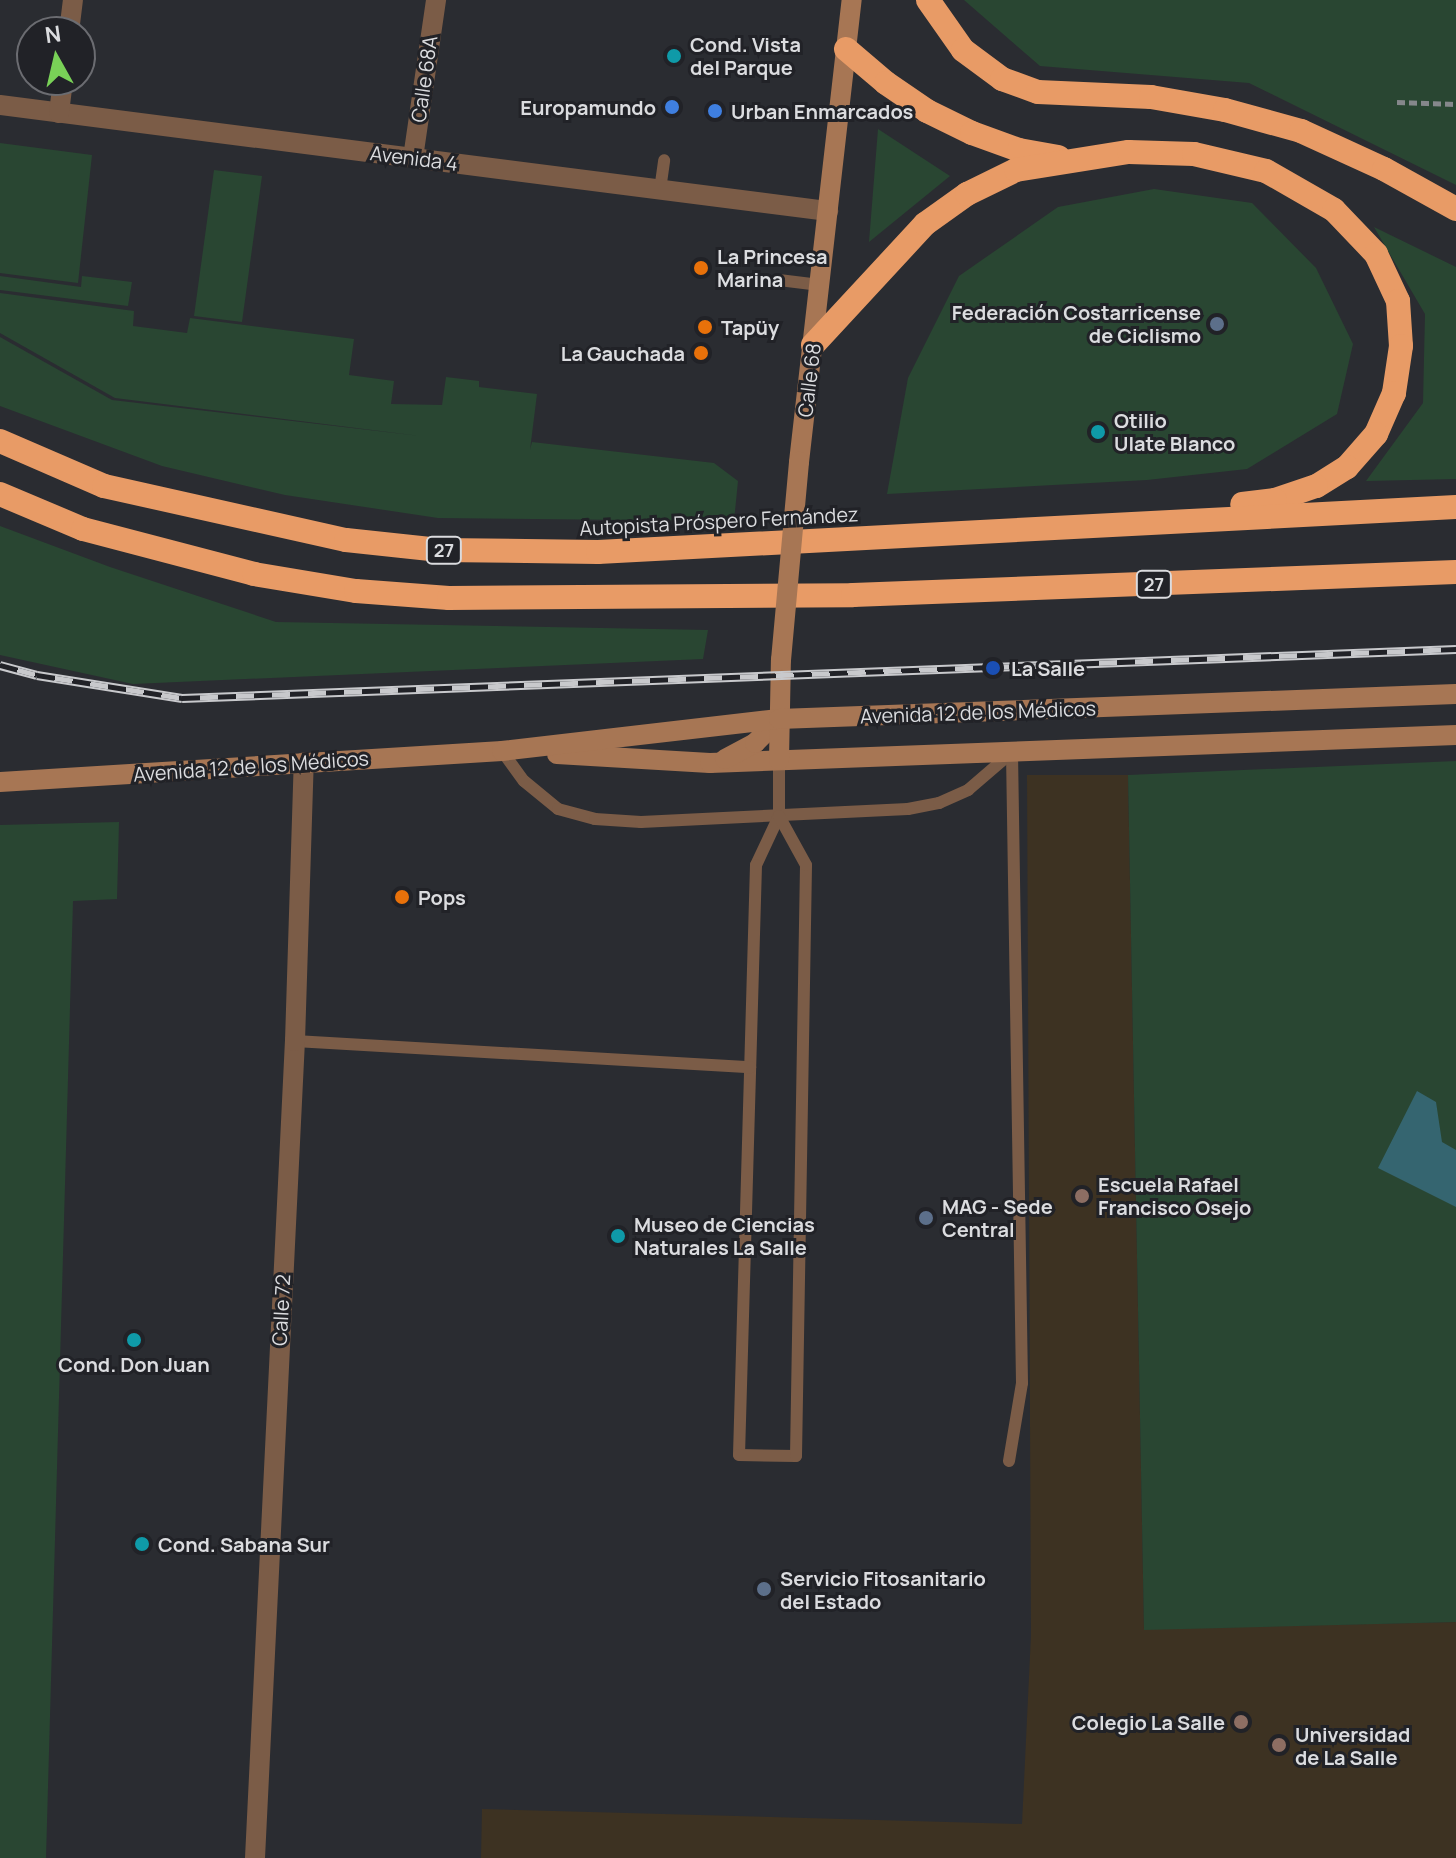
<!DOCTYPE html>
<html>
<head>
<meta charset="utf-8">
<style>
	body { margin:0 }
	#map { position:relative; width:1456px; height:1858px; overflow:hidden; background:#2a2c31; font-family:Manrope,sans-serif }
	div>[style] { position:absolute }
	.education>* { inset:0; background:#3d3222 }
	.green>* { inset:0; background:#294632 }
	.water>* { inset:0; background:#356570 }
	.path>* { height:5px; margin-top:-2.5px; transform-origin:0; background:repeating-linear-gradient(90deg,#85878b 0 8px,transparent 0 12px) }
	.lane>* { height:12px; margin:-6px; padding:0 6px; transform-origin:6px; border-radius:6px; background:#7b5c47 }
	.street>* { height:20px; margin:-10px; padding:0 10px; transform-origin:10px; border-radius:10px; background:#7b5c47 }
	.secondary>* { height:20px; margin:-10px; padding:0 10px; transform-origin:10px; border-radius:10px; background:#a77654 }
	.highway>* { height:24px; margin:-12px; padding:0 12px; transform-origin:12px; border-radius:12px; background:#e89b66 }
	.rail>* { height:9px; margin-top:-4.5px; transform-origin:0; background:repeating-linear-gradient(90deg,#212227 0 18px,#c8c9cc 0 36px); box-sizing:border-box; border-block:2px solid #c8c9cc }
	.secondary-bridge>* { height:20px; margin:-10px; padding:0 10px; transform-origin:10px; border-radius:10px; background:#a77654 }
	.dots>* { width:22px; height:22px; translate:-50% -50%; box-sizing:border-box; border:4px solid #212227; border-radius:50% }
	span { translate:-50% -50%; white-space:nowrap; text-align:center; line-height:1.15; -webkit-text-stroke:6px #212227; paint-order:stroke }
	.shield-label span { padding:2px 6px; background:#212227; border:2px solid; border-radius:6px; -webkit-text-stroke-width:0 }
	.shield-label { font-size:18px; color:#dbdcdf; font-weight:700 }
	.poi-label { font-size:20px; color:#dbdcdf; font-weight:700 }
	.left { translate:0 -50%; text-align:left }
	.right { translate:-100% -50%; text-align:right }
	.street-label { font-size:20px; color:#dbdcdf }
	.north { position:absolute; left:16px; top:16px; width:80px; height:80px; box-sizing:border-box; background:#212227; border:2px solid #6b6c71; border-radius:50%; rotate:352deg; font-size:22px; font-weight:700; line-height:32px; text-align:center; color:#dbdcdf }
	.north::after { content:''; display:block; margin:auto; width:28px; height:36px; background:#79d157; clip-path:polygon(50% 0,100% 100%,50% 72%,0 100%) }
</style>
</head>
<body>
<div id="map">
	<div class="education">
		<i style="clip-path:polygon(1027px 775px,1128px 775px,1144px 1629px,1456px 1622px,1456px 1858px,481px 1858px,482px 1809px,1022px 1824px,1031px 1635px)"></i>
	</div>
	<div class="green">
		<i style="clip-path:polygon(964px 0,1456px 0,1456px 185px,1249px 83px,1040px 66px)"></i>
		<i style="clip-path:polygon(878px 129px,950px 176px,869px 242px)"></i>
		<i style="clip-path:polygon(0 143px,92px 155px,78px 283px,0 273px)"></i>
		<i style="clip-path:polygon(214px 170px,262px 176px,242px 322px,194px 316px)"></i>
		<i style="clip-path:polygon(1154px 189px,1252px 203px,1316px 268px,1353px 344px,1337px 414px,1247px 469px,1147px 480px,887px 494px,908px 378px,959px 276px,1058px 207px)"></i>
		<i style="clip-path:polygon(1374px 227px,1456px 267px,1456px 479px,1366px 481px,1423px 403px,1425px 314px)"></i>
		<i style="clip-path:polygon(0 276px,81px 287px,82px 276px,132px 282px,128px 306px,0 290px)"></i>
		<i style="clip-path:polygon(0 293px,134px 311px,133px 326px,187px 333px,190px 318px,354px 339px,349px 375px,394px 381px,391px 404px,442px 405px,446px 377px,479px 381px,479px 387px,537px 394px,530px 450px,532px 442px,714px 463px,738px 481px,734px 521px,438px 518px,285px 495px,162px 466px,0 406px,0 337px,112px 400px,420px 436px,115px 398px,0 333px)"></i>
		<i style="clip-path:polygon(0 526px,110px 567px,276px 622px,708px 630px,703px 659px,133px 684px,0 655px)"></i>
		<i style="clip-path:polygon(1456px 761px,1456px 1622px,1144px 1630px,1128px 775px)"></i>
		<i style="clip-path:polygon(119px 822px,117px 899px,73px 901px,46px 1858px,0 1858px,0 825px)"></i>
	</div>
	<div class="water">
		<i style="clip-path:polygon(1417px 1091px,1436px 1102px,1442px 1142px,1456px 1150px,1456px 1207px,1378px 1168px)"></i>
	</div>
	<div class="path">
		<i style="left:1397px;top:102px;width:59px;rotate:1.9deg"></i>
	</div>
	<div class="lane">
		<i style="left:660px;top:190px;width:30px;rotate:-82deg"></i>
		<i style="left:779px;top:280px;width:41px;rotate:7deg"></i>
		<i style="left:502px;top:751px;width:37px;rotate:54deg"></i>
		<i style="left:524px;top:781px;width:44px;rotate:39.5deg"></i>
		<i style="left:558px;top:809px;width:38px;rotate:15deg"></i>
		<i style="left:595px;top:819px;width:46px;rotate:3.7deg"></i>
		<i style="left:641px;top:822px;width:267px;rotate:-2.8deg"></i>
		<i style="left:908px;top:809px;width:32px;rotate:-11deg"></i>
		<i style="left:939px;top:803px;width:32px;rotate:-24deg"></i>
		<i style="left:968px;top:790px;width:57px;rotate:-40.7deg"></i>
		<i style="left:779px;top:760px;width:56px;rotate:90deg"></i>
		<i style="left:779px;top:816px;width:54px;rotate:115.1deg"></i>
		<i style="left:756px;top:865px;width:590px;rotate:91.65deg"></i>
		<i style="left:739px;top:1455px;width:57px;rotate:1deg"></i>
		<i style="left:796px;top:1456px;width:591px;rotate:-89.03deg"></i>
		<i style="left:806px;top:865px;width:56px;rotate:-118.9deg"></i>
		<i style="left:295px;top:1041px;width:456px;rotate:3.3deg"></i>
		<i style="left:1009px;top:1461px;width:79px;rotate:-80.5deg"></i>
		<i style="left:1022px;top:1383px;width:631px;rotate:-90.91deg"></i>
	</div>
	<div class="street">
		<i style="left:69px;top:32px;width:32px;rotate:-83deg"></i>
		<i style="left:0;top:105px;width:835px;rotate:7.3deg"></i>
		<i style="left:59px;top:113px;width:33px;rotate:-83deg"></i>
		<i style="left:413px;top:158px;width:160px;rotate:-81.7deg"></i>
		<i style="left:255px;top:1858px;width:818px;rotate:-87.2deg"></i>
		<i style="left:295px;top:1041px;width:279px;rotate:-88.2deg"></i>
	</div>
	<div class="secondary">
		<i style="left:799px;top:462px;width:465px;rotate:-83.5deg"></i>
		<i style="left:557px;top:754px;width:153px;rotate:3.4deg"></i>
		<i style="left:710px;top:763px;width:747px;rotate:-2.15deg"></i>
		<i style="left:725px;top:759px;width:34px;rotate:-28deg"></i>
		<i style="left:755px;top:743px;width:34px;rotate:-45deg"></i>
		<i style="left:779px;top:760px;width:100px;rotate:-88.9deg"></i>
		<i style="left:0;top:782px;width:503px;rotate:-3.53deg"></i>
		<i style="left:502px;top:751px;width:279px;rotate:-6.6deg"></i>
		<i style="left:779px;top:719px;width:677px;rotate:-2.11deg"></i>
	</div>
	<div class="highway">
		<i style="left:928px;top:0;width:61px;rotate:55deg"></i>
		<i style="left:963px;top:50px;width:49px;rotate:36.6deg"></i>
		<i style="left:1002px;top:79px;width:38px;rotate:20deg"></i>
		<i style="left:1038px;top:92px;width:113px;rotate:2.5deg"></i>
		<i style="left:1151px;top:97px;width:75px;rotate:10deg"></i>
		<i style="left:1225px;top:110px;width:79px;rotate:15.4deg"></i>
		<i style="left:1301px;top:131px;width:91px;rotate:24.6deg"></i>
		<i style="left:1384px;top:169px;width:82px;rotate:29.1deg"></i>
		<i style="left:846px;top:49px;width:52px;rotate:40.4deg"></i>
		<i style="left:886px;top:83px;width:50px;rotate:34.3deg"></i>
		<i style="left:927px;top:111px;width:50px;rotate:26.1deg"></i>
		<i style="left:972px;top:133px;width:50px;rotate:19.9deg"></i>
		<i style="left:1019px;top:150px;width:40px;rotate:10deg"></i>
		<i style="left:813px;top:345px;width:165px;rotate:-47.2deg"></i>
		<i style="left:925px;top:224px;width:52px;rotate:-35.5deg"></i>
		<i style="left:967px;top:194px;width:55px;rotate:-26.1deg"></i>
		<i style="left:1016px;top:170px;width:114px;rotate:-9.1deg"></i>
		<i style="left:1129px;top:152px;width:65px;rotate:1.8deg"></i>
		<i style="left:1194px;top:154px;width:74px;rotate:13.3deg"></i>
		<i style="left:1266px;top:171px;width:78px;rotate:29.8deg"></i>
		<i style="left:1334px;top:210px;width:61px;rotate:46.3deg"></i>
		<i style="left:1376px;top:254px;width:52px;rotate:64.9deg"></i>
		<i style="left:1398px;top:301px;width:45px;rotate:86.2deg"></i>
		<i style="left:1401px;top:346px;width:48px;rotate:98.5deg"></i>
		<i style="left:1394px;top:393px;width:45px;rotate:113.7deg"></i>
		<i style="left:1376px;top:434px;width:44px;rotate:131.3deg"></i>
		<i style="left:1347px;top:467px;width:36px;rotate:148deg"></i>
		<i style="left:1316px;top:486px;width:43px;rotate:161.1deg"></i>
		<i style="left:1275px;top:500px;width:33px;rotate:173deg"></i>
		<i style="left:0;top:441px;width:113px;rotate:23.4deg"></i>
		<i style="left:104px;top:486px;width:248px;rotate:12.6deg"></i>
		<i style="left:346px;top:540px;width:94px;rotate:6.1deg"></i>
		<i style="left:439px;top:550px;width:159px;rotate:0.7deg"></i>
		<i style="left:598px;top:552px;width:859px;rotate:-3deg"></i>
		<i style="left:0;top:494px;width:90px;rotate:22.9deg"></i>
		<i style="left:83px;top:529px;width:177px;rotate:14.7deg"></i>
		<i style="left:254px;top:574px;width:103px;rotate:9.5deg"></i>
		<i style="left:356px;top:591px;width:93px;rotate:4.3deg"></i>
		<i style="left:449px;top:598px;width:404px;rotate:-0.4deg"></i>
		<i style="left:853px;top:595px;width:603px;rotate:-2.18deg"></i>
	</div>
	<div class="rail">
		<i style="left:0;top:665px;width:38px;rotate:15deg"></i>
		<i style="left:37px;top:675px;width:147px;rotate:9deg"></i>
		<i style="left:182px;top:698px;width:1275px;rotate:-2.2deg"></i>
	</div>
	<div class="secondary-bridge">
		<i style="left:781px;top:660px;width:199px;rotate:-84.8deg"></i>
	</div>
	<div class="dots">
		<i style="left:674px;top:56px;background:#0f9aa8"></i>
		<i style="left:672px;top:107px;background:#3f7fe0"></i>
		<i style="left:715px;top:111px;background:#3f7fe0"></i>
		<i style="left:701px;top:268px;background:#e8710a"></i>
		<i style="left:1217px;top:324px;background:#5c6f8a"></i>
		<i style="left:705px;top:327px;background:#e8710a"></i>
		<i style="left:701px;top:353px;background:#e8710a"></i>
		<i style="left:1098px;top:432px;background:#0f9aa8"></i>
		<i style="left:993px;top:668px;background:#1a4fb4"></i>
		<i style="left:402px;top:897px;background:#e8710a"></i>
		<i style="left:1082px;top:1196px;background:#8d6e63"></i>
		<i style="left:926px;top:1218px;background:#5c6f8a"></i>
		<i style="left:618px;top:1236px;background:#0f9aa8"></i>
		<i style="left:134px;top:1340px;background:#0f9aa8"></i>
		<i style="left:142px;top:1544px;background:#0f9aa8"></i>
		<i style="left:764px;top:1589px;background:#5c6f8a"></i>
		<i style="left:1241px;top:1722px;background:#8d6e63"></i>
		<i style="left:1279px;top:1745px;background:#8d6e63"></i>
	</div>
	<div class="shield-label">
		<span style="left:444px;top:550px">27</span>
		<span style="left:1154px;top:584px">27</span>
	</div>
	<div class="poi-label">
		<span class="left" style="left:690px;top:56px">Cond. Vista<br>del Parque</span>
		<span class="right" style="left:656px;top:107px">Europamundo</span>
		<span class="left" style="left:731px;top:111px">Urban Enmarcados</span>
		<span class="left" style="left:717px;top:268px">La Princesa<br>Marina</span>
		<span class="right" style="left:1201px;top:324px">Federación Costarricense<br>de Ciclismo</span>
		<span class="left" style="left:721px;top:327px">Tapüy</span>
		<span class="right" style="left:685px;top:353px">La Gauchada</span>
		<span class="left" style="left:1114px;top:432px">Otilio<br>Ulate Blanco</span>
		<span class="left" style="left:1011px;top:668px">La Salle</span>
		<span class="left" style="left:418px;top:897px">Pops</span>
		<span class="left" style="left:1098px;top:1196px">Escuela Rafael<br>Francisco Osejo</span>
		<span class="left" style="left:942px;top:1218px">MAG - Sede<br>Central</span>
		<span class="left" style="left:634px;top:1236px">Museo de Ciencias<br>Naturales La Salle</span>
		<span style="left:134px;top:1364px">Cond. Don Juan</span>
		<span class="left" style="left:158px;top:1544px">Cond. Sabana Sur</span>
		<span class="left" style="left:780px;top:1590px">Servicio Fitosanitario<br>del Estado</span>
		<span class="right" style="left:1225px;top:1722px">Colegio La Salle</span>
		<span class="left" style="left:1295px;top:1746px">Universidad<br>de La Salle</span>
	</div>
	<div class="street-label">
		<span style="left:424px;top:79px;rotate:-82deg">Calle 68A</span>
		<span style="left:414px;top:158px;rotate:7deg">Avenida 4</span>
		<span style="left:809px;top:380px;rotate:-83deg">Calle 68</span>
		<span style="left:719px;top:521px;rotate:-3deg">Autopista Próspero Fernández</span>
		<span style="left:978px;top:712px;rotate:-2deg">Avenida 12 de los Médicos</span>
		<span style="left:251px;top:766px;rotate:-4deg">Avenida 12 de los Médicos</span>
		<span style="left:281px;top:1310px;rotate:-87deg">Calle 72</span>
	</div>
	<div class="north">N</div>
</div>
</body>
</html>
